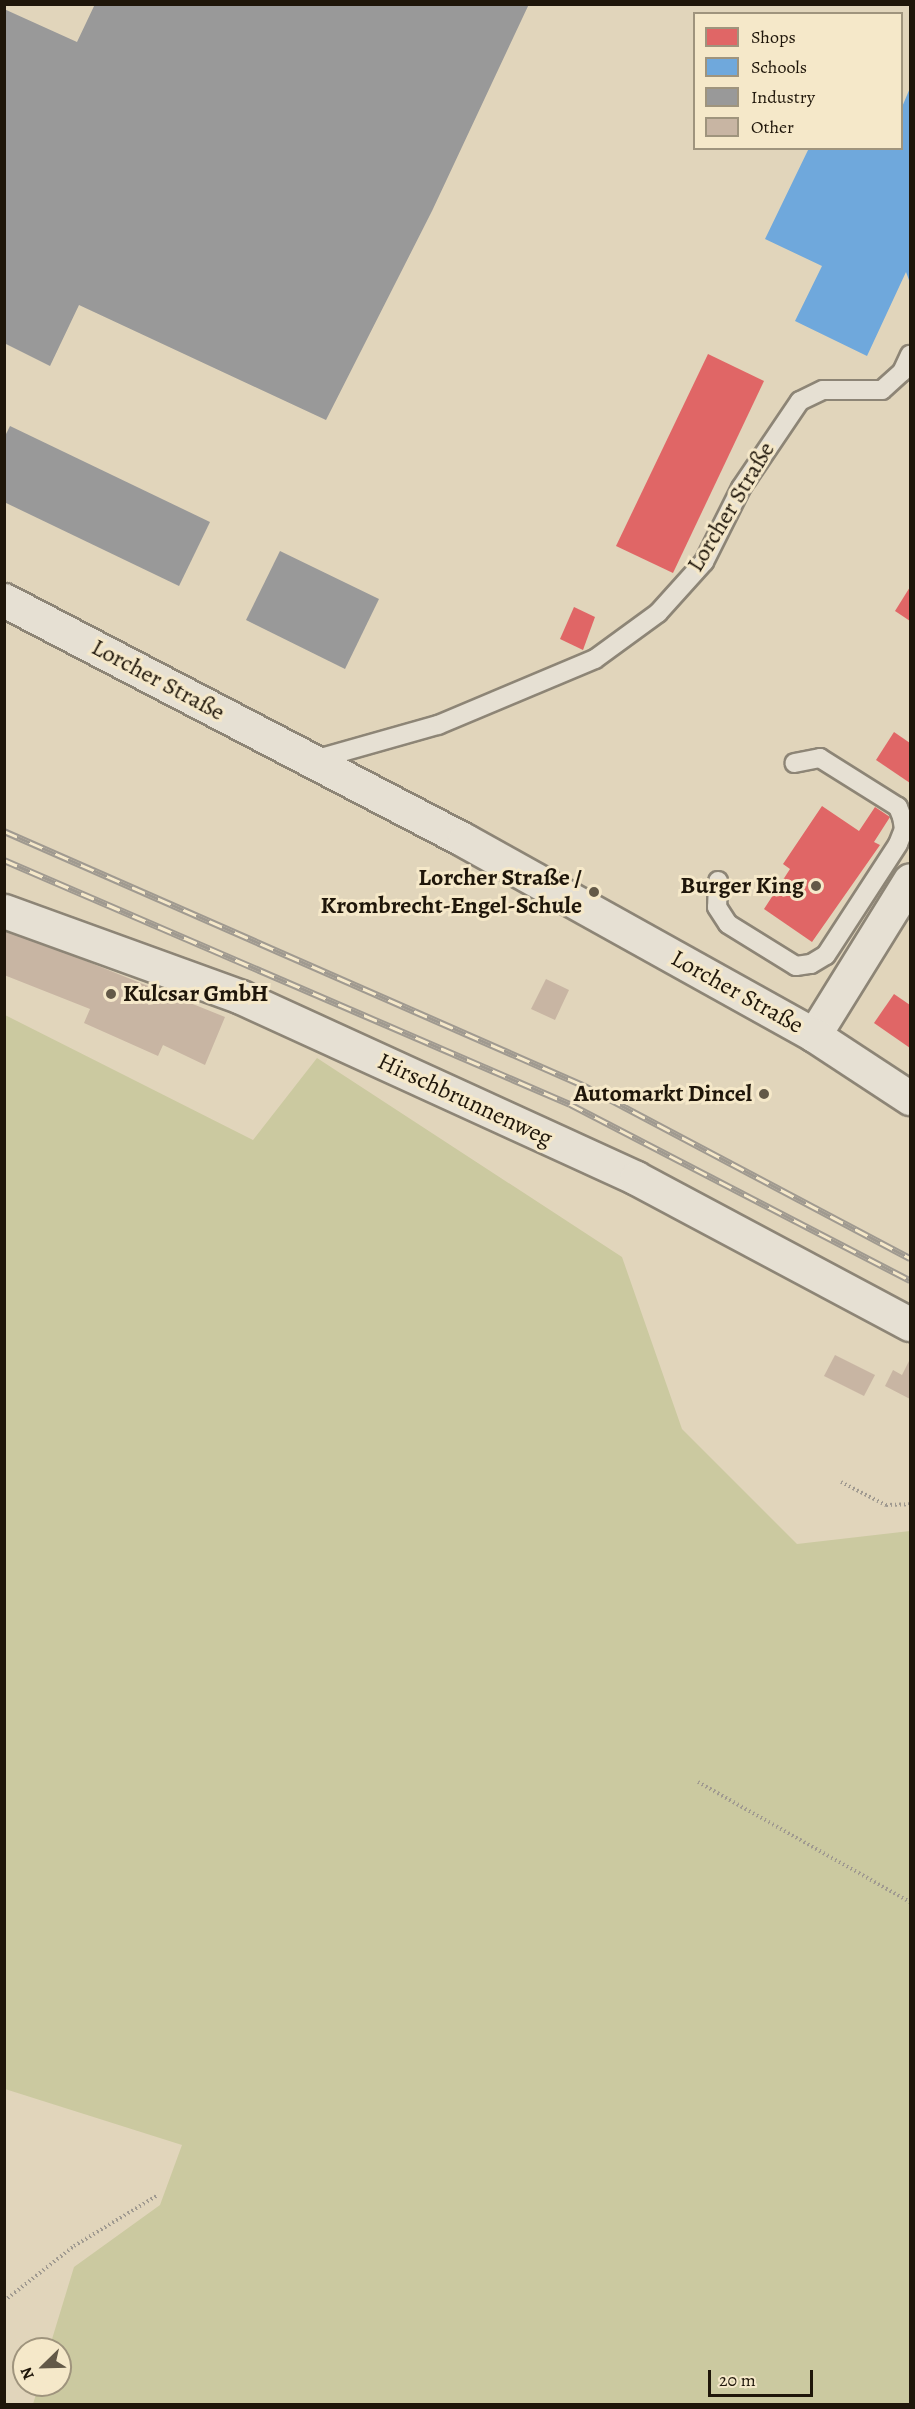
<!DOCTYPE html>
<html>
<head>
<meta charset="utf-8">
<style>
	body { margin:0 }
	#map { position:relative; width:915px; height:2409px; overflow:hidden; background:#e1d5bb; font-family:Alegreya,serif }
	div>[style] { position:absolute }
	.green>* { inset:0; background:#cbc9a0 }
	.shops>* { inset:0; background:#e06666 }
	.schools>* { inset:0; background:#6fa8dc }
	.industry>* { inset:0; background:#999 }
	.building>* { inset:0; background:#c8b5a3 }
	.path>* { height:4px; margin-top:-2px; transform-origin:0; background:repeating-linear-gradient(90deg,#a09a90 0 1.5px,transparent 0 4.5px) }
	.roads { filter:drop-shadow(2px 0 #8d8576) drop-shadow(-2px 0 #8d8576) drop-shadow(0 2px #8d8576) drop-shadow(0 -2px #8d8576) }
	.service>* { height:18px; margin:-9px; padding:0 9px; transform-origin:9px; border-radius:9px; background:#e6e0d3 }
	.minor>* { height:33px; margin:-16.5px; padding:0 16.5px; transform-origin:16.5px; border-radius:16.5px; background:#e6e0d3 }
	.tertiary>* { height:33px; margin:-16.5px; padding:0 16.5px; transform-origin:16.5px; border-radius:16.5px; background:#e6e0d3 }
	.rail>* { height:7px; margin-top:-3.5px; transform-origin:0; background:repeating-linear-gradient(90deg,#f5e8c9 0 14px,#a09a90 0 28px); box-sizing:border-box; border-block:2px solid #a09a90 }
	.dots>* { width:16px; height:16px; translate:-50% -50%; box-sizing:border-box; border:3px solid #f5e8c9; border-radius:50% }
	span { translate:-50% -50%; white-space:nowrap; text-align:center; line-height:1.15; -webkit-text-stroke:6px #f5e8c9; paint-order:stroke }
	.street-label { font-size:24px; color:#1f160a }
	.poi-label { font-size:24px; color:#1f160a; font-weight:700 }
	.right { translate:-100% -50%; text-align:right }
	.left { translate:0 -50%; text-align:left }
	.frame { position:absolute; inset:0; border:6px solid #1f160a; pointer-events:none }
	.legend { position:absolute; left:693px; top:12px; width:210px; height:138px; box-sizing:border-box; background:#f5e8c9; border:2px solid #9f947d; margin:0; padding:8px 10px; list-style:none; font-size:18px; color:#1f160a }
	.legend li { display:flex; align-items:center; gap:12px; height:30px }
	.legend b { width:30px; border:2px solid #9f947d }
	.north { position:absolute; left:12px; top:2337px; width:60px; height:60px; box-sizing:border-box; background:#f5e8c9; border:2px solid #9f947d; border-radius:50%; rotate:247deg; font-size:16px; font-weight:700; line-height:24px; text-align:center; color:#1f160a }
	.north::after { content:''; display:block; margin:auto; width:21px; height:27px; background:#635948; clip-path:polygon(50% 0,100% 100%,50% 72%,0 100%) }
	.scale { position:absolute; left:708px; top:2370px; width:105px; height:27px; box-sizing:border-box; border:3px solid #1f160a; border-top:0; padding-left:8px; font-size:18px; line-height:21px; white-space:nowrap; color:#1f160a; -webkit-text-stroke:4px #f5e8c9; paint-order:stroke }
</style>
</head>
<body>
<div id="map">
	<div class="green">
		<i style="clip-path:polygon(5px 1015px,253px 1140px,317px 1058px,622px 1257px,682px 1429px,797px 1544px,910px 1531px,910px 2404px,33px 2404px,39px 2385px,60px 2385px,60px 2349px,49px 2349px,74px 2267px,160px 2205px,182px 2145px,5px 2089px)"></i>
	</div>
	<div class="shops">
		<i style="clip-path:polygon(708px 354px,764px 381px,673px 573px,616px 546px)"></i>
		<i style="clip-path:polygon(910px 587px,910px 621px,895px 611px)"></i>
		<i style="clip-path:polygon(574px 607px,595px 617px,583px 650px,560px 639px)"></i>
		<i style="clip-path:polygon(894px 732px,910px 743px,910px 783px,876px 760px)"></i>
		<i style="clip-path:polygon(822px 806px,859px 831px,875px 807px,890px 817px,874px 842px,880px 845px,812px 942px,764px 909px,790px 869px,783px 864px)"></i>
		<i style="clip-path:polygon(894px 994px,910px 1005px,910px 1048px,874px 1023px)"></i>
	</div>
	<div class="schools">
		<i style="clip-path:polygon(910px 88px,910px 283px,906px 272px,867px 356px,795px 321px,822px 266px,765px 239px,809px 148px,902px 148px,902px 107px)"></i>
	</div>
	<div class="industry">
		<i style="clip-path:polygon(95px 4px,529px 4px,432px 211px,326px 420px,79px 305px,50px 366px,4px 343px,4px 9px,77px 42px)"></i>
		<i style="clip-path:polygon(10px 426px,210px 522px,179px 586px,4px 502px,4px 438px)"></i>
		<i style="clip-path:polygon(280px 551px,379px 599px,345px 669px,246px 620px)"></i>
	</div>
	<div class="building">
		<i style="clip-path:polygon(4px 928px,225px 1017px,205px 1065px,163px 1045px,158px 1056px,84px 1023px,90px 1009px,4px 975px)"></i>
		<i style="clip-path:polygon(546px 979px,569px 990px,555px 1020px,531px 1009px)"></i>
		<i style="clip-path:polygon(835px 1355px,875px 1375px,864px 1396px,824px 1376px)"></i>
		<i style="clip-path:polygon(910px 1359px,910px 1399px,885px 1386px,893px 1370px,902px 1375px)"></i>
	</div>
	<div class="path">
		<i style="left:841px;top:1482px;width:51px;rotate:27.1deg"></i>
		<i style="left:886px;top:1505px;width:24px;rotate:-2deg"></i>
		<i style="left:698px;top:1782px;width:244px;rotate:29.5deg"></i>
		<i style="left:4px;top:2301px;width:89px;rotate:-38.2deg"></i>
		<i style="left:74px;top:2246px;width:98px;rotate:-31.3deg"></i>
	</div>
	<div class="roads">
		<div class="service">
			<i style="left:314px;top:760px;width:129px;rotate:-15.8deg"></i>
			<i style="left:438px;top:725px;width:170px;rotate:-22.8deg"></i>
			<i style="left:595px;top:659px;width:78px;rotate:-36.1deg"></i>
			<i style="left:658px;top:613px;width:69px;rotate:-48deg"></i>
			<i style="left:704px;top:562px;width:83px;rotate:-63.4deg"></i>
			<i style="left:741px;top:488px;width:105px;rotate:-55.9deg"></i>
			<i style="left:800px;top:401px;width:25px;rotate:-26deg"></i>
			<i style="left:823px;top:390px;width:59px"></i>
			<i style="left:882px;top:390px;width:27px;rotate:-42deg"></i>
			<i style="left:902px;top:372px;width:19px;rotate:-65deg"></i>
			<i style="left:718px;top:881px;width:26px;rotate:92deg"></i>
			<i style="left:717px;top:907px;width:20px;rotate:57deg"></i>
			<i style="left:728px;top:924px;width:80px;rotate:31.7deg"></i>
			<i style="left:796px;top:966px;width:15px;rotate:-8deg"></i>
			<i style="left:811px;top:964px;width:17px;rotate:-31deg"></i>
			<i style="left:826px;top:955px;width:132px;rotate:-57deg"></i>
			<i style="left:898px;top:844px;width:16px;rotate:-68deg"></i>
			<i style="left:904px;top:829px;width:12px;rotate:-99deg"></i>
			<i style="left:902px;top:817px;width:11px;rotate:-112deg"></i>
			<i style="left:898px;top:807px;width:92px;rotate:-147.9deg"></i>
			<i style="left:820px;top:758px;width:26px;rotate:169deg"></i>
		</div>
		<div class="minor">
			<i style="left:4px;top:911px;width:252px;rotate:19.9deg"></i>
			<i style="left:241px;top:997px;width:434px;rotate:24.6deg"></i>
			<i style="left:636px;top:1178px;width:310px;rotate:28.1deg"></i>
			<i style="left:814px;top:1035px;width:182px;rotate:-58.2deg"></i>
		</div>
		<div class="tertiary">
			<i style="left:4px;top:600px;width:519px;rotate:27.55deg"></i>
			<i style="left:464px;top:840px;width:401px;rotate:29.1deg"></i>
			<i style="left:814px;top:1035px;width:115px;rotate:33.3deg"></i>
		</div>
	</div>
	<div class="rail">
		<i style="left:4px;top:831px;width:632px;rotate:23.69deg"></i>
		<i style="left:583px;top:1085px;width:370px;rotate:27.9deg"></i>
		<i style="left:4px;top:860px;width:616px;rotate:23.32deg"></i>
		<i style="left:570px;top:1104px;width:383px;rotate:27.4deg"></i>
	</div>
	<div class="dots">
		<i style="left:816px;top:886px;background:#635948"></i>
		<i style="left:594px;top:892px;background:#635948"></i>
		<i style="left:111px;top:994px;background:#635948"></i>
		<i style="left:764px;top:1094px;background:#635948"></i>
	</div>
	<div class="street-label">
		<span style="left:731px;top:507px;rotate:-59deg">Lorcher Straße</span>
		<span style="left:158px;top:680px;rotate:28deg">Lorcher Straße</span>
		<span style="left:737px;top:992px;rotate:29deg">Lorcher Straße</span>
		<span style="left:465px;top:1100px;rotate:25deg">Hirschbrunnenweg</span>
	</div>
	<div class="poi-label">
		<span class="right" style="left:582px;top:892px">Lorcher Straße /<br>Krombrecht-Engel-Schule</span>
		<span class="right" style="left:804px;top:886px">Burger King</span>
		<span class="left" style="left:123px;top:994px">Kulcsar GmbH</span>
		<span class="right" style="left:752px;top:1094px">Automarkt Dincel</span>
	</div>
	<div class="frame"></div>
	<ul class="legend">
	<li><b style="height:16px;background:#e06666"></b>Shops</li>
	<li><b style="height:16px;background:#6fa8dc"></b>Schools</li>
	<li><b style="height:16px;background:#999"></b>Industry</li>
	<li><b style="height:16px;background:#c8b5a3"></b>Other</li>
	</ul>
	<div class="north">N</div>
	<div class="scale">20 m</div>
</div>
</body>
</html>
